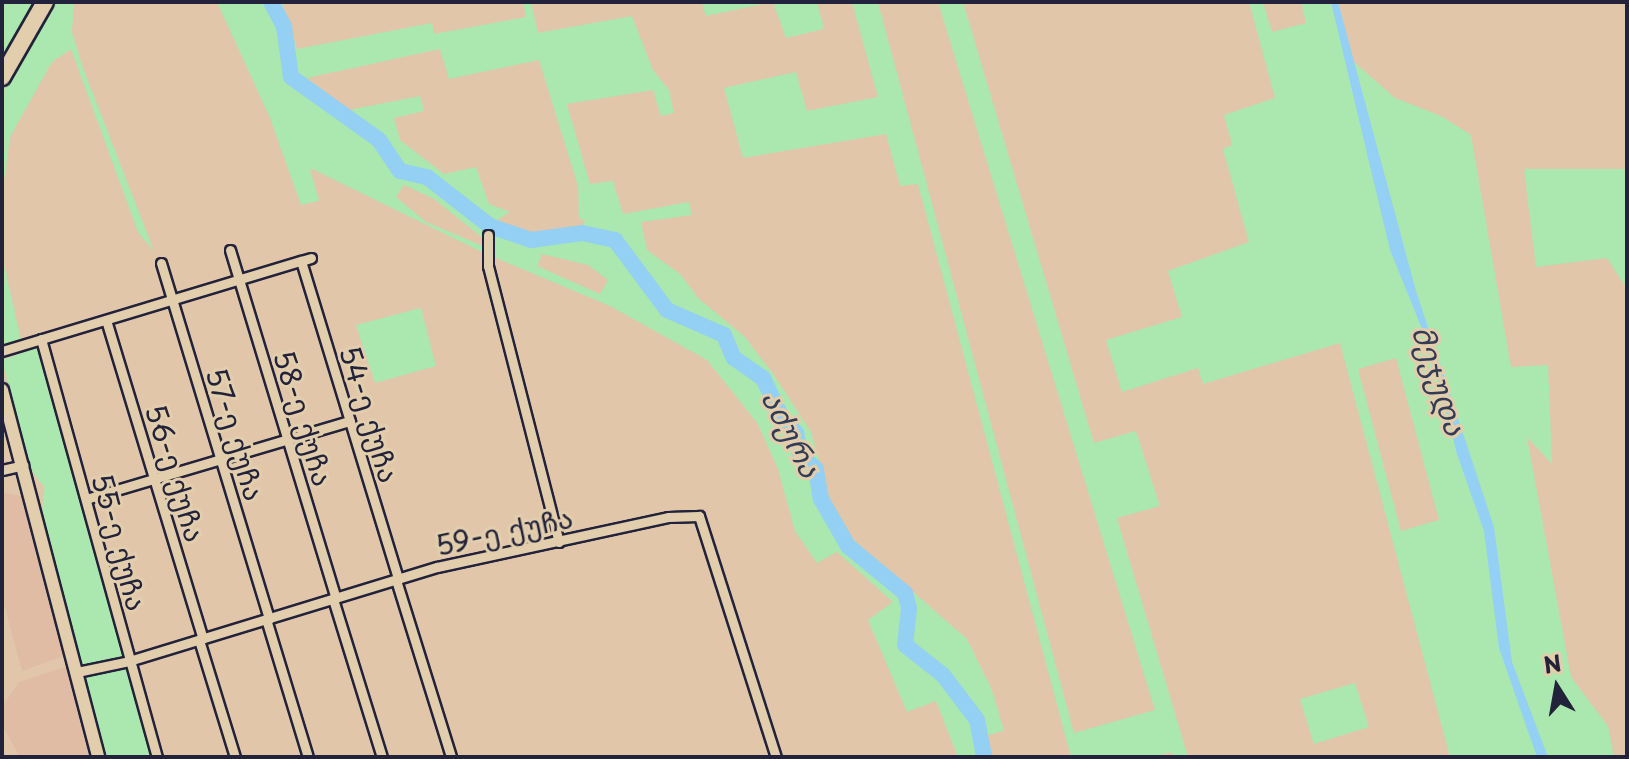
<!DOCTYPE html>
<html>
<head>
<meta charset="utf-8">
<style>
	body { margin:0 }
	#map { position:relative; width:1629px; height:759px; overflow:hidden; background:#e1c6a9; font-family:"Playpen Sans","Noto Sans Georgian",sans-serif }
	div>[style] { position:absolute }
	.built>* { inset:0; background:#e0bca5 }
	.green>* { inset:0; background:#aae8af }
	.water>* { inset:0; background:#94cff4 }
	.river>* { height:16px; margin:-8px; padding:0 8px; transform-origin:8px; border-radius:8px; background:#94cff4 }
	.roads { filter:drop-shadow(2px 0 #22223b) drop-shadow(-2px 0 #22223b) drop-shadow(0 2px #22223b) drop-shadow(0 -2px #22223b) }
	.minor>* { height:9px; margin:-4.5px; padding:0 4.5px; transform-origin:4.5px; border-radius:4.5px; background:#e2ceac }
	.secondary>* { height:12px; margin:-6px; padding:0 6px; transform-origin:6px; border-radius:6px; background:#e2ceac }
	.motorway>* { height:16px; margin:-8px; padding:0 8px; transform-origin:8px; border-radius:8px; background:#e2ceac }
	span { translate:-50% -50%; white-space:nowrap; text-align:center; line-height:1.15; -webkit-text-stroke:6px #e2ceac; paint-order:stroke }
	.street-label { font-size:28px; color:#22223b }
	.water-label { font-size:30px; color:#333c57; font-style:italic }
	.frame { position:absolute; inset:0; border:4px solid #22223b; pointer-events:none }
	.north { position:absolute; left:1517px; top:647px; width:80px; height:80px; -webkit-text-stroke:6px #e2ceac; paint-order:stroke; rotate:349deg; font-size:22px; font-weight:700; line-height:32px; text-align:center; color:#22223b }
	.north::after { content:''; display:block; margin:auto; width:28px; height:36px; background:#22223b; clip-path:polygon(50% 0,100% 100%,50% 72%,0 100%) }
</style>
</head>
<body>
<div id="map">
	<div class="built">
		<i style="clip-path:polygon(2px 492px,21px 496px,64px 656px,22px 671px,2px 597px)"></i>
		<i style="clip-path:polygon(68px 666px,94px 757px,20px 757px,2px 725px,2px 707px,19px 682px)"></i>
	</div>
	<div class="green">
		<i style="clip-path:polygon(2px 2px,39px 2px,2px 64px)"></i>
		<i style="clip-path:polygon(52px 2px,74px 2px,72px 32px,83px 68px,154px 251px,138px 232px,71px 49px,52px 62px,10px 137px,2px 198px,2px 95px,19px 54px)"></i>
		<i style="clip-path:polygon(217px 2px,269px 2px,281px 27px,289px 79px,377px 143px,397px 173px,427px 181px,490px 227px,484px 239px,434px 199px,404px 185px,396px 197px,426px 222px,483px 246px,484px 253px,310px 168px,319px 201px,301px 205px,270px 118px)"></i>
		<i style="clip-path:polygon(evenodd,274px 2px,282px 2px,297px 49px,432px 23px,434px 34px,526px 17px,523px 2px,531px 2px,538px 33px,632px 16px,653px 70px,669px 90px,674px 113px,661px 116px,653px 90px,567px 104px,590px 184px,613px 181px,623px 214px,689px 202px,692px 215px,641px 222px,647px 250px,680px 274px,698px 298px,745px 337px,774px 375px,811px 432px,834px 513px,854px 540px,967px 639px,992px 690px,1004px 731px,985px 736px,991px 757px,958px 757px,936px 701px,907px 712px,868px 620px,893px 602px,837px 552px,817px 563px,795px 531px,778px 469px,758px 424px,707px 360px,610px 306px,489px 255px,494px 227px,531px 240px,581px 233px,585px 220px,579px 219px,578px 186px,539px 60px,449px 79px,440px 49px,307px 78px,349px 110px,420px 96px,424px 111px,394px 118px,400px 140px,444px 174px,476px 167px,489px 204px,510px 212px,491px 224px,428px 175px,401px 169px,379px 135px,295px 77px,285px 25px,274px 2px,542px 254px,588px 265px,608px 280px,600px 294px,537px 266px,542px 254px)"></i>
		<i style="clip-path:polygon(702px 2px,772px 2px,706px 16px)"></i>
		<i style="clip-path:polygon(773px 2px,817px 2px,824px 29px,786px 38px)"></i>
		<i style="clip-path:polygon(852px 2px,878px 2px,1074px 733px,1155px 710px,938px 2px,963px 2px,1094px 443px,1136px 431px,1160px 506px,1117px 518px,1188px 757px,1173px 757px,1172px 752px,1152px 757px,1071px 757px,918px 184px,900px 186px,886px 134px,743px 158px,724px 88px,796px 72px,807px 111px,878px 97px)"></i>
		<i style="clip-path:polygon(evenodd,1249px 2px,1263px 2px,1272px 32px,1306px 23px,1301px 2px,1331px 2px,1345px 54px,1395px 98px,1441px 116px,1471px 135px,1511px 367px,1548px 365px,1552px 464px,1527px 437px,1571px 677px,1608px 726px,1614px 757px,1450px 757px,1340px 343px,1203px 384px,1198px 368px,1122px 392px,1106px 340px,1182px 317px,1168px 271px,1249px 242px,1223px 149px,1232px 145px,1224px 115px,1275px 98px,1249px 2px,1396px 358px,1439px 520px,1401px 531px,1358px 369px,1396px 358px)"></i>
		<i style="clip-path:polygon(1524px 169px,1627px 169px,1627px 289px,1607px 258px,1536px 267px)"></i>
		<i style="clip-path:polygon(2px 255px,21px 340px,2px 345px)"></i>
		<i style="clip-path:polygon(421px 308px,436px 366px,375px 383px,356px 325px)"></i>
		<i style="clip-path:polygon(39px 347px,130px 657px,81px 667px,42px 514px,44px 487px,30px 468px,2px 360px)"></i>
		<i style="clip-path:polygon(126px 665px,153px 757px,105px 757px,83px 676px)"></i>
		<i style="clip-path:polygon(1355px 683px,1369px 727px,1314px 744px,1300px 699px)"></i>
	</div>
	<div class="water">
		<i style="clip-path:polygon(1331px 2px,1338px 2px,1416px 291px,1494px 527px,1512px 662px,1548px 757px,1537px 757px,1499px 648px,1484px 531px,1457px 454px,1431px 351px,1390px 250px)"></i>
	</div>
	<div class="river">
		<i style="left:271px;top:2px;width:27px;rotate:62deg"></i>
		<i style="left:284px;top:26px;width:51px;rotate:82.2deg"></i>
		<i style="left:291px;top:77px;width:108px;rotate:35.6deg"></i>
		<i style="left:379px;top:140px;width:37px;rotate:56deg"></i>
		<i style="left:400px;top:171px;width:28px;rotate:13deg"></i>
		<i style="left:427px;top:177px;width:80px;rotate:37.9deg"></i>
		<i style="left:490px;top:226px;width:43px;rotate:18.9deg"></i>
		<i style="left:531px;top:240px;width:51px;rotate:-7.8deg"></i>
		<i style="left:582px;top:233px;width:34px;rotate:12deg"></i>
		<i style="left:615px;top:240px;width:87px;rotate:53.4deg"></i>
		<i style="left:667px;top:310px;width:62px;rotate:23.7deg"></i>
		<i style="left:724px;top:335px;width:25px;rotate:67deg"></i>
		<i style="left:734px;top:358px;width:35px;rotate:35deg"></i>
		<i style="left:763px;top:378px;width:44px;rotate:64.6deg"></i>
		<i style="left:782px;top:418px;width:21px;rotate:47deg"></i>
		<i style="left:796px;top:433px;width:21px;rotate:79deg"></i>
		<i style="left:800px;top:454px;width:22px;rotate:43deg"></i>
		<i style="left:816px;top:469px;width:30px;rotate:81deg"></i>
		<i style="left:821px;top:499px;width:54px;rotate:60.1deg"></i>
		<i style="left:848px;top:546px;width:74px;rotate:39.5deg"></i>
		<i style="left:905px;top:593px;width:16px;rotate:75deg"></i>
		<i style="left:909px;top:608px;width:37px;rotate:96deg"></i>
		<i style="left:905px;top:645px;width:48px;rotate:38.3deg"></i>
		<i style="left:943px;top:675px;width:56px;rotate:52.9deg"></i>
		<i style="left:977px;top:720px;width:38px;rotate:79deg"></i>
	</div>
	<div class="roads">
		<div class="minor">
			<i style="left:488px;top:235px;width:31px;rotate:90deg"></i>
			<i style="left:488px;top:266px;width:285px;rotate:75.6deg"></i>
			<i style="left:230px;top:250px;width:364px;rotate:73.1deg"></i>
			<i style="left:311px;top:258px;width:10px;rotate:163deg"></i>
			<i style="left:301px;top:261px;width:332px;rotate:73deg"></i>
			<i style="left:161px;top:263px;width:372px;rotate:73.1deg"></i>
			<i style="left:106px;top:320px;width:333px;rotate:73.1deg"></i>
			<i style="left:41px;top:339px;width:434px;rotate:74.5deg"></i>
			<i style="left:2px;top:351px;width:312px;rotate:-16.8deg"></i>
			<i style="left:2px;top:470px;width:22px;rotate:-13deg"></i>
			<i style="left:86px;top:499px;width:275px;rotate:-16.5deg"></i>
			<i style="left:396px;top:580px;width:185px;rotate:72.7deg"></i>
			<i style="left:333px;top:599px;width:165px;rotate:72.8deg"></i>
			<i style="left:266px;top:619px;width:144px;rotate:73.1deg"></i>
			<i style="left:199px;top:640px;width:122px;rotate:72.9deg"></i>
			<i style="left:77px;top:672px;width:53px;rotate:-11.9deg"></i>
			<i style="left:129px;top:661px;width:322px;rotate:-17deg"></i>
			<i style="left:437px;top:567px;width:236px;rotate:-12.2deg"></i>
			<i style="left:668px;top:517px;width:31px;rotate:-2deg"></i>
			<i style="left:699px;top:516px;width:253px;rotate:72.3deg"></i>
		</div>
		<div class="secondary">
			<i style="left:2px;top:390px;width:379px;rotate:75.3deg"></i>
		</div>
		<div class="motorway">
			<i style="left:2px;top:77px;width:86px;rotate:-60.2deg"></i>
		</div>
	</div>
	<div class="street-label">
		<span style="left:370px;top:414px;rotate:73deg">54-ე ქუჩა</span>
		<span style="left:304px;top:418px;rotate:73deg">58-ე ქუჩა</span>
		<span style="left:236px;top:434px;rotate:73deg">57-ე ქუჩა</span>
		<span style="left:176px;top:473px;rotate:73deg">56-ე ქუჩა</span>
		<span style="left:504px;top:531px;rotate:-12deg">59-ე ქუჩა</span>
		<span style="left:120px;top:542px;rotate:75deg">55-ე ქუჩა</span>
	</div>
	<div class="water-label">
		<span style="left:1440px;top:380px;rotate:72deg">მეჯუდა</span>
		<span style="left:792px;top:433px;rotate:63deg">აძურა</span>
	</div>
	<div class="frame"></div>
	<div class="north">N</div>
</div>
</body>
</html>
